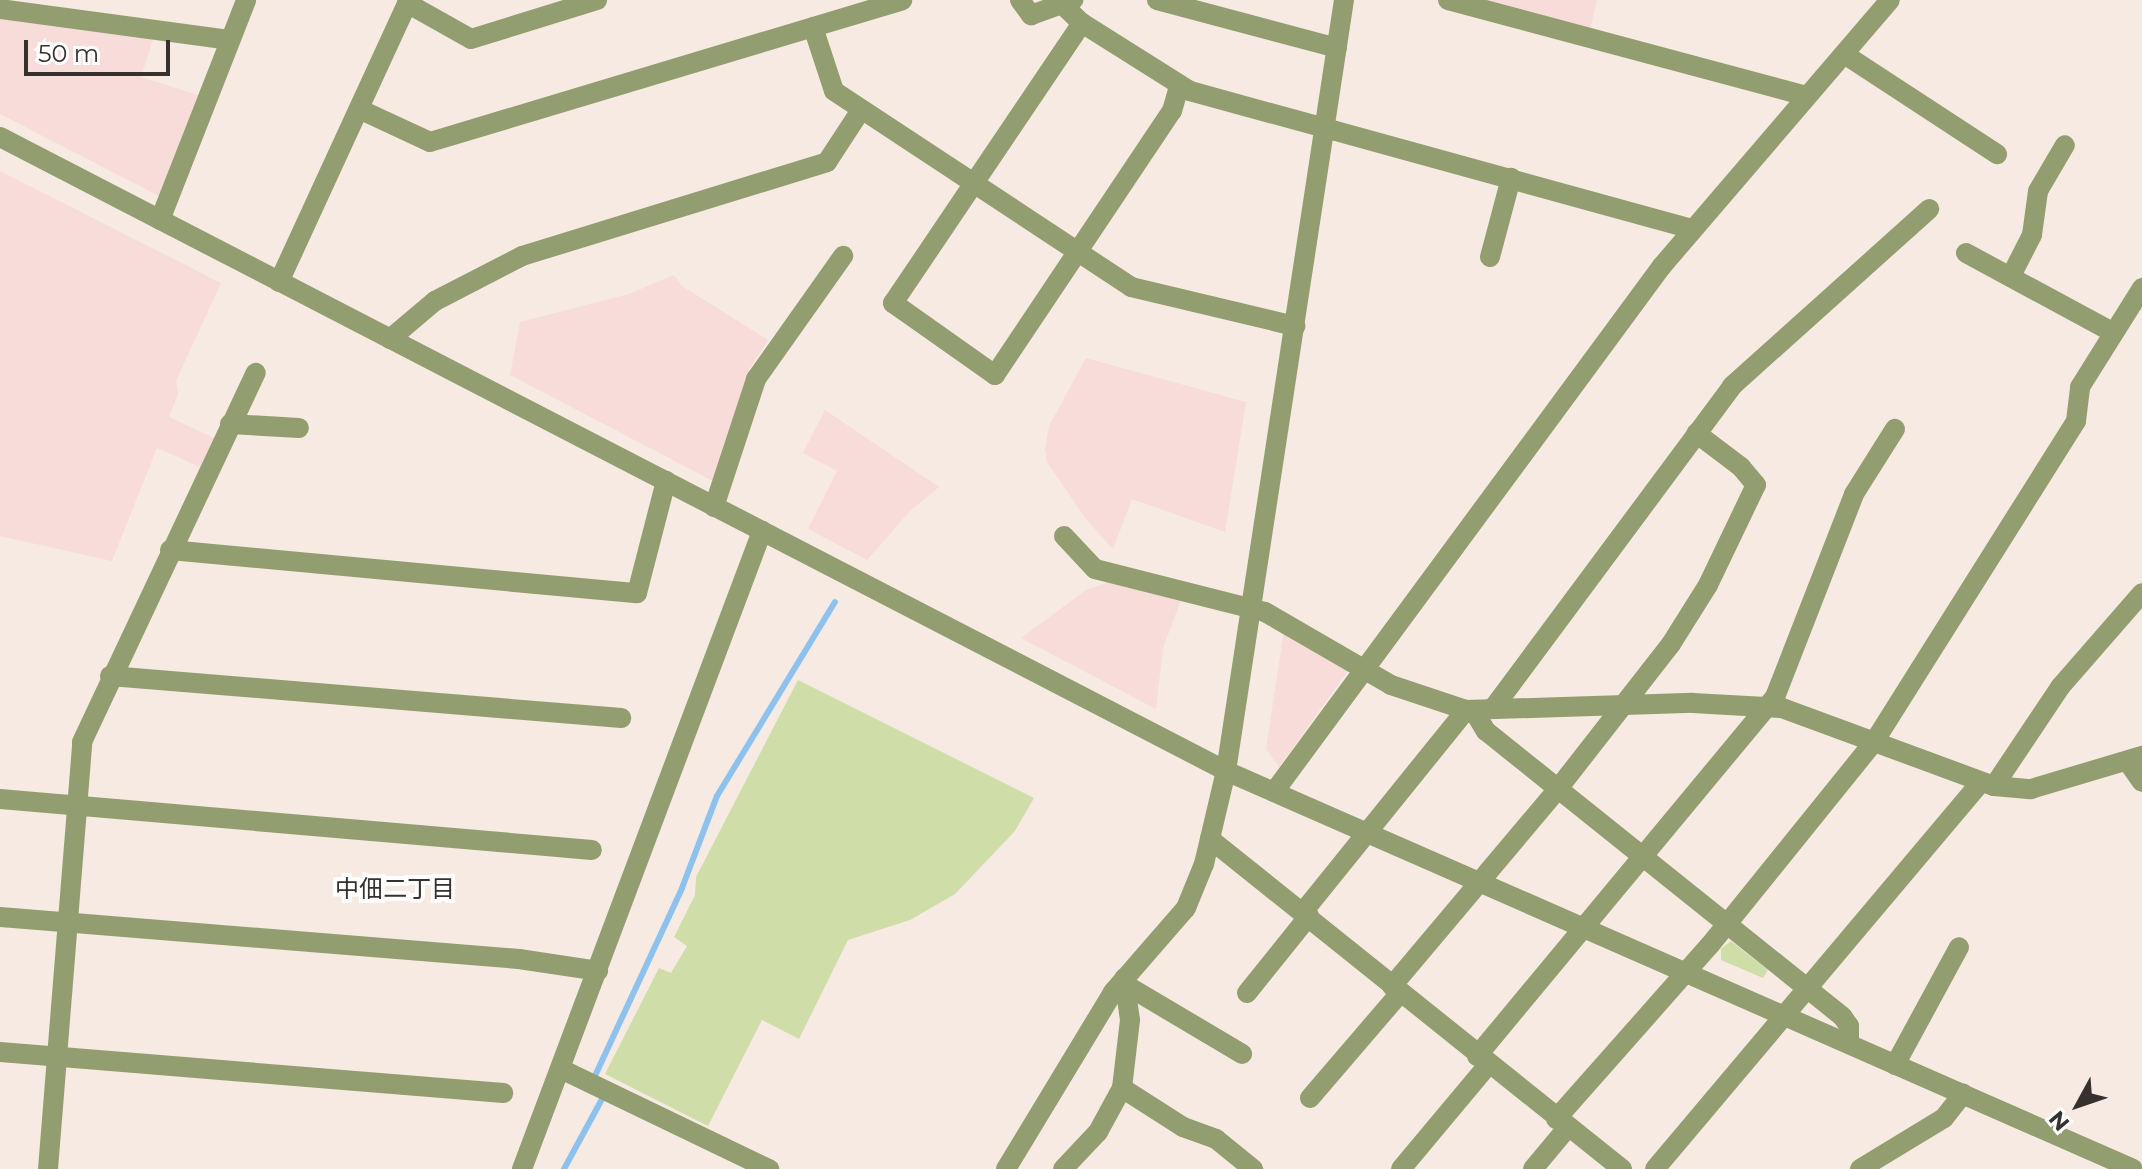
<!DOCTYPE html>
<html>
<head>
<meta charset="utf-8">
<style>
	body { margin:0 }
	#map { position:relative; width:2142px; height:1169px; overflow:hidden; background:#f7eae2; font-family:Montserrat,"Noto Sans JP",sans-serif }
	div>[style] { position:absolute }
	.commercial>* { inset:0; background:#f7dcd9 }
	.green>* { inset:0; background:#cfdda9 }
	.stream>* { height:6px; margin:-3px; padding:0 3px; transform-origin:3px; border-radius:3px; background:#8dc2ef }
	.minor>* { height:20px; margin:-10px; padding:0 10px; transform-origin:10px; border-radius:10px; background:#939e70 }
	span { translate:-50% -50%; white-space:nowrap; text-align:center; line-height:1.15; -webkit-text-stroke:8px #fff; paint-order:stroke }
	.neighbourhood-label { font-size:24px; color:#36312e }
	.north { position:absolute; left:2038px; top:1065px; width:80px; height:80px; -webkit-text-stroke:6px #fff; paint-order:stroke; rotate:230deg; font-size:22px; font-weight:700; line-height:32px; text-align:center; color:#36312e }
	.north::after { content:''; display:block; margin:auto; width:28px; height:36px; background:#36312e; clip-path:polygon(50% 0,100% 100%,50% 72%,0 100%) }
	.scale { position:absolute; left:24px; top:40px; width:146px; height:36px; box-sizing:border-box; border:4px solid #36312e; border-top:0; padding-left:10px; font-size:24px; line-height:28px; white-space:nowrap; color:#36312e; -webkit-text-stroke:6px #fff; paint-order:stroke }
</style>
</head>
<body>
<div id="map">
	<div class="commercial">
		<i style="clip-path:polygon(1479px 0,1597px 0,1590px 29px)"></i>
		<i style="clip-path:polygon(0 17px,153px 39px,141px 77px,198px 95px,159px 196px,0 114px)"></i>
		<i style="clip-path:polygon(0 171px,221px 283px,176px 381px,178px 394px,169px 417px,214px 438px,200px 467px,157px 448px,112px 561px,0 536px)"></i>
		<i style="clip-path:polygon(674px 275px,682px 286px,768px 340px,750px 368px,717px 478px,711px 480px,510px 375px,520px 322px,629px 294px)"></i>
		<i style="clip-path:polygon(1086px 358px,1246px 402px,1225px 532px,1132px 499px,1113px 549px,1086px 519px,1047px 462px,1045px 449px,1049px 426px)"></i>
		<i style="clip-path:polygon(825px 410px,939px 487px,911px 510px,867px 560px,808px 529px,837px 471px,803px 453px)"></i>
		<i style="clip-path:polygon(1116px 580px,1181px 600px,1163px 648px,1156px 709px,1021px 638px,1086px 590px)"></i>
		<i style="clip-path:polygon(1284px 630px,1350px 668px,1279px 767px,1266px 749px)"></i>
	</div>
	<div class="green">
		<i style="clip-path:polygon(798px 680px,1034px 798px,1015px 831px,955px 894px,910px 920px,848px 940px,799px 1039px,762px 1020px,708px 1126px,605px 1074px,659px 968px,671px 973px,687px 946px,674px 937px,695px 895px,696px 877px)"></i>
		<i style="clip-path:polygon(1731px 941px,1768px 970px,1763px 978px,1721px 960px,1721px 949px)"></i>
	</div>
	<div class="stream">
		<i style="left:594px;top:1078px;width:209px;rotate:-65.1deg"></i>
		<i style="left:682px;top:888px;width:98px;rotate:-69.2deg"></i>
		<i style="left:717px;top:796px;width:227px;rotate:-58.7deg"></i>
		<i style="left:564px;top:1169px;width:80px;rotate:-61.5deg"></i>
	</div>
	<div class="minor">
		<i style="left:1020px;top:0;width:19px;rotate:54deg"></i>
		<i style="left:1031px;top:15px;width:45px;rotate:-19.7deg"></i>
		<i style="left:1157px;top:0;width:186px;rotate:14.9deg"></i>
		<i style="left:1448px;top:0;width:371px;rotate:15deg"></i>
		<i style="left:407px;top:3px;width:73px;rotate:29.4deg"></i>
		<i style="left:471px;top:39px;width:132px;rotate:-17.2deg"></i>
		<i style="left:1062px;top:4px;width:28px;rotate:44deg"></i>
		<i style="left:1082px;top:23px;width:128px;rotate:32.2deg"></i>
		<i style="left:1190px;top:91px;width:521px;rotate:15.37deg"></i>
		<i style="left:0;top:9px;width:231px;rotate:7.7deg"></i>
		<i style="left:1082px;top:23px;width:338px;rotate:124deg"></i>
		<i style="left:893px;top:303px;width:125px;rotate:35.2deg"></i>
		<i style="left:995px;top:375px;width:318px;rotate:-56.2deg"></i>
		<i style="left:1172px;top:111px;width:25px;rotate:-74deg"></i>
		<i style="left:813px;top:27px;width:67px;rotate:71.8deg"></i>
		<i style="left:834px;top:91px;width:356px;rotate:33.4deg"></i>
		<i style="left:1131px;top:287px;width:169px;rotate:13.4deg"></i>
		<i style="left:1844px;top:54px;width:183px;rotate:33.2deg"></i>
		<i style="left:359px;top:109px;width:78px;rotate:24.9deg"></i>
		<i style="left:430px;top:142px;width:493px;rotate:-16.7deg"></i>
		<i style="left:0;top:137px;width:1380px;rotate:27.34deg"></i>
		<i style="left:1226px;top:771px;width:990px;rotate:23.69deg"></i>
		<i style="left:160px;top:220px;width:236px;rotate:-68.6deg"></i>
		<i style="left:1966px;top:253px;width:168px;rotate:28.4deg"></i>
		<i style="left:1490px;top:257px;width:82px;rotate:-75.1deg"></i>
		<i style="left:2011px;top:276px;width:46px;rotate:-62.9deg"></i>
		<i style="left:2032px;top:235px;width:44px;rotate:-82.2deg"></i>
		<i style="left:2038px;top:191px;width:53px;rotate:-59.6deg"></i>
		<i style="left:279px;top:282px;width:311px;rotate:-65.3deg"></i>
		<i style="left:390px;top:339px;width:59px;rotate:-40.2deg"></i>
		<i style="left:435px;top:301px;width:98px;rotate:-27.3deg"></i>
		<i style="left:522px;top:256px;width:319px;rotate:-17.1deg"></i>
		<i style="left:827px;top:162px;width:62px;rotate:-56.8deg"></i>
		<i style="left:230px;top:424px;width:69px;rotate:3.3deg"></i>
		<i style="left:714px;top:507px;width:135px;rotate:-71.8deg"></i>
		<i style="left:756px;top:379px;width:151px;rotate:-54.7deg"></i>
		<i style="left:1064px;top:536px;width:45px;rotate:46.8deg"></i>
		<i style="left:1095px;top:569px;width:175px;rotate:14.2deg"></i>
		<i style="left:1265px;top:612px;width:146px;rotate:30.1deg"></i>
		<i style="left:1391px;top:685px;width:79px;rotate:18.4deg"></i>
		<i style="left:1466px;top:710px;width:227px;rotate:-1.8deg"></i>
		<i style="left:1693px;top:703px;width:89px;rotate:3.2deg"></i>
		<i style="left:1782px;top:708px;width:226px;rotate:20.2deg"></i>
		<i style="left:1994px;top:786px;width:120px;rotate:-56.2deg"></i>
		<i style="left:2061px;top:686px;width:123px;rotate:-48.9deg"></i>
		<i style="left:170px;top:550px;width:469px;rotate:5.3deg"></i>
		<i style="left:637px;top:593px;width:116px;rotate:-75.5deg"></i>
		<i style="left:110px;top:676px;width:513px;rotate:4.7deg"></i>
		<i style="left:1494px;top:707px;width:400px;rotate:-53.4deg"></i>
		<i style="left:1732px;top:386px;width:265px;rotate:-41.9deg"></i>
		<i style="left:1475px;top:713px;width:21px;rotate:59deg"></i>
		<i style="left:1486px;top:731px;width:456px;rotate:38.7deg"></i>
		<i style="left:1842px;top:1016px;width:12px;rotate:55deg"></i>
		<i style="left:1849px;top:1026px;width:18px;rotate:90deg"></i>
		<i style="left:2128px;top:762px;width:24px;rotate:55deg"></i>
		<i style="left:1994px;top:786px;width:37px;rotate:5deg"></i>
		<i style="left:2031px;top:789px;width:116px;rotate:-16.6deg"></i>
		<i style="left:1274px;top:792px;width:654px;rotate:-53.59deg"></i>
		<i style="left:1662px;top:266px;width:350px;rotate:-49.4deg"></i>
		<i style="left:0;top:799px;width:594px;rotate:4.92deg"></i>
		<i style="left:1210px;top:839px;width:528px;rotate:38.69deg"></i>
		<i style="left:1303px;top:912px;width:260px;rotate:-51.1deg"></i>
		<i style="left:0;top:917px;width:521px;rotate:4.63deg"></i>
		<i style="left:519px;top:959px;width:80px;rotate:8.6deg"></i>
		<i style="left:1126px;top:985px;width:135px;rotate:30.7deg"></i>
		<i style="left:1392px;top:986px;width:256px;rotate:-49.9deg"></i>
		<i style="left:1557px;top:790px;width:185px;rotate:-52deg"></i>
		<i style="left:1671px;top:644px;width:70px;rotate:-57.9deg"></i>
		<i style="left:1708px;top:585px;width:111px;rotate:-64.4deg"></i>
		<i style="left:1756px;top:485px;width:23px;rotate:-130deg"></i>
		<i style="left:1741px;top:467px;width:56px;rotate:-142.9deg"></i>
		<i style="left:1247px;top:993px;width:99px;rotate:-51.2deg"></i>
		<i style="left:0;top:1052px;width:505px;rotate:4.66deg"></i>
		<i style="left:1477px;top:1056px;width:467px;rotate:-50.3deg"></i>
		<i style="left:1775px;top:697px;width:218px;rotate:-68.7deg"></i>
		<i style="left:1854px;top:494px;width:77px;rotate:-57.8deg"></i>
		<i style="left:1895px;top:1065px;width:134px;rotate:-61.5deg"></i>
		<i style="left:563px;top:1070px;width:229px;rotate:25.7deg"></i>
		<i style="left:1122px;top:1088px;width:72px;rotate:32.6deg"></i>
		<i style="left:1183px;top:1127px;width:35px;rotate:20deg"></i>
		<i style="left:1216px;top:1139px;width:48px;rotate:39deg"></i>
		<i style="left:1310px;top:1098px;width:138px;rotate:-49.4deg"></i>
		<i style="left:1556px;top:1119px;width:232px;rotate:-48.5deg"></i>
		<i style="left:1710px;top:945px;width:261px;rotate:-51.1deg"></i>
		<i style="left:1874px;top:742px;width:379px;rotate:-57.8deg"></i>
		<i style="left:2076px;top:421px;width:34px;rotate:-83deg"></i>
		<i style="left:2080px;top:387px;width:117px;rotate:-57.9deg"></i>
		<i style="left:48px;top:1169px;width:428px;rotate:-85.4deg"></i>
		<i style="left:82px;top:742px;width:408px;rotate:-64.8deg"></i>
		<i style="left:522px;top:1169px;width:682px;rotate:-69.38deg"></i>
		<i style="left:1006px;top:1169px;width:207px;rotate:-58.8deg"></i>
		<i style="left:1113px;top:992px;width:111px;rotate:-49deg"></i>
		<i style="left:1186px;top:908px;width:48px;rotate:-67.8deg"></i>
		<i style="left:1204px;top:864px;width:96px;rotate:-76.7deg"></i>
		<i style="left:1226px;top:771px;width:780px;rotate:-81.3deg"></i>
		<i style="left:1063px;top:1169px;width:51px;rotate:-46.6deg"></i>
		<i style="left:1098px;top:1132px;width:50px;rotate:-61.4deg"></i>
		<i style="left:1122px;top:1088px;width:68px;rotate:-83.3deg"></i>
		<i style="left:1130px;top:1020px;width:42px;rotate:-98.1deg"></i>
		<i style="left:1401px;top:1169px;width:136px;rotate:-50.1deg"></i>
		<i style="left:1533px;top:1169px;width:55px;rotate:-50.2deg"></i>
		<i style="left:1655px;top:1169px;width:506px;rotate:-49.89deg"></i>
		<i style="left:1860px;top:1169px;width:98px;rotate:-31.3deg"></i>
		<i style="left:1944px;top:1118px;width:31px;rotate:-52deg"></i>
	</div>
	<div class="neighbourhood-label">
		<span style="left:395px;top:889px">中佃二丁目</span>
	</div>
	<div class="north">N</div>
	<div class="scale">50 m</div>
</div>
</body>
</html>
